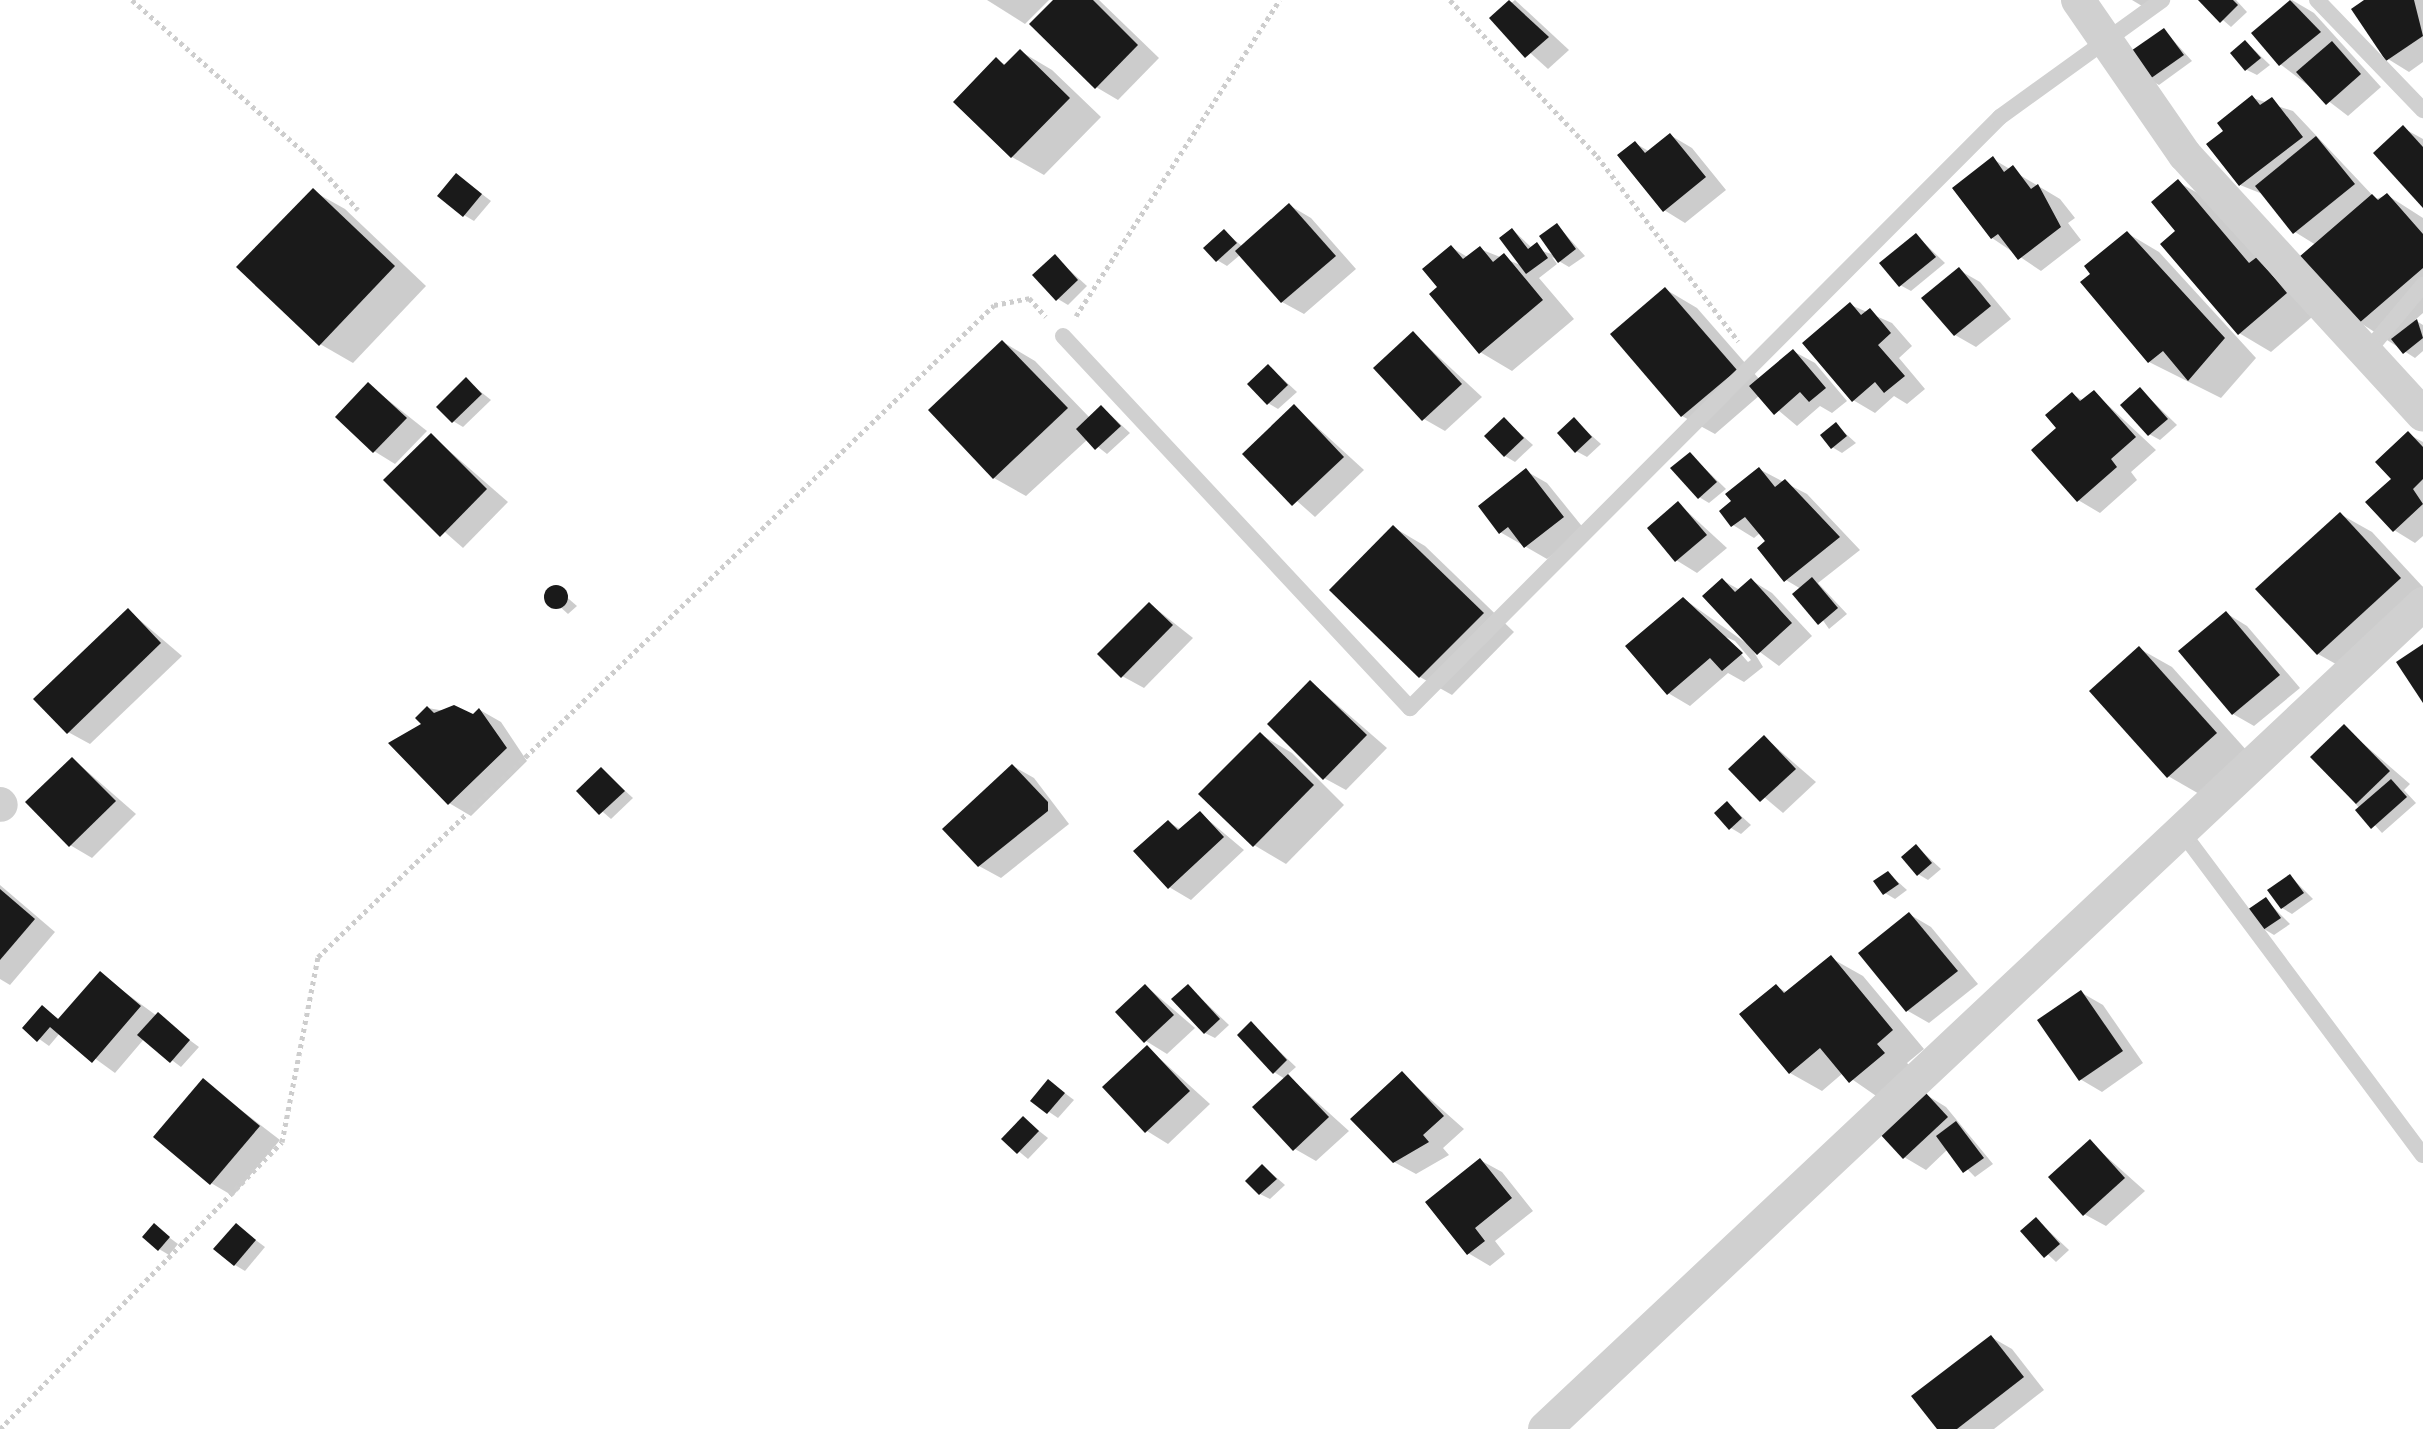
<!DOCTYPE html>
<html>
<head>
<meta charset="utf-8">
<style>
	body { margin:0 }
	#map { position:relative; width:2423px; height:1429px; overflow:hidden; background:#fff; font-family:Barlow,sans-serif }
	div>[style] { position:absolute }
	.shadow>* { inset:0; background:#0003 }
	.building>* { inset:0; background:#1a1a1a }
	.round { border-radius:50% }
	.path>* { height:5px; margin-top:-2.5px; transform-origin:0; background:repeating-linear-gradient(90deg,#cdcdcd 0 4px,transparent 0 8px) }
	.lane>* { height:16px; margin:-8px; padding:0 8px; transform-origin:8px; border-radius:8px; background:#d0d0d0 }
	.street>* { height:34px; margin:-17px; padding:0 17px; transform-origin:17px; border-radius:17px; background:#d0d0d0 }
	span { translate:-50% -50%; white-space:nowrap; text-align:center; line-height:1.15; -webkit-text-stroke:8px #fff; paint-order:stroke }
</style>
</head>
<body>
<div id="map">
	<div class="shadow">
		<i style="clip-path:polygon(987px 0,1049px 0,1025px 24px)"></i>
		<i style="clip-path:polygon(1056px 0,1099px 0,1159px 58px,1118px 100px,1096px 87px)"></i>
		<i style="clip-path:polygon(1515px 0,1569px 50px,1548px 69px,1492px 18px)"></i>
		<i style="clip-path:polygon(2132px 0,2158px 0,2147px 9px)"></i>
		<i style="clip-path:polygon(2200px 0,2236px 0,2247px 12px,2231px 27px)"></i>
		<i style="clip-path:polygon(2292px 0,2314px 13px,2381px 87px,2348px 116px,2280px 64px,2254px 33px)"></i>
		<i style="clip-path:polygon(2367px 0,2423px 0,2423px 62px,2409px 72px,2388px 59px)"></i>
		<i style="clip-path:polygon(2164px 30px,2192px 61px,2159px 85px,2148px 79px)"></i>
		<i style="clip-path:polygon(2246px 42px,2270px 65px,2257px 75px,2247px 70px)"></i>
		<i style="clip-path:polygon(1020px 51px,1052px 70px,1101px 117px,1044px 175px,1012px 157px,997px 60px,1006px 65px)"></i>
		<i style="clip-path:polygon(2253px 98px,2293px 111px,2376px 199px,2387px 195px,2423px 218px,2423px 313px,2415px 320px,2423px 325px,2423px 351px,2415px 358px,2359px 322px,2316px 245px,2295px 232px,2265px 195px,2240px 185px,2226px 131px)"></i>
		<i style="clip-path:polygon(2403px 128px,2423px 139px,2423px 205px)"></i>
		<i style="clip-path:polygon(1670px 135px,1692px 148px,1726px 190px,1685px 223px,1664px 210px,1635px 143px,1650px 152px)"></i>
		<i style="clip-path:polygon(1993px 159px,2060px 199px,2075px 218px,2068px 223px,2081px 240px,2041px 271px,1992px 238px)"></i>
		<i style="clip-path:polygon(457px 175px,491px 201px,474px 221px,464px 215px)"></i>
		<i style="clip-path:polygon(2178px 182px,2210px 200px,2318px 312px,2271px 352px,2239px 333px,2178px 232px)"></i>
		<i style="clip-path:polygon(313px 191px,345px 209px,426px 286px,353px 363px,320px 344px)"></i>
		<i style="clip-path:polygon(1289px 205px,1311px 218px,1356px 269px,1304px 314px,1282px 302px,1240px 255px,1227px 266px,1217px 260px,1224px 231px,1243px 247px)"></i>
		<i style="clip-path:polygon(1557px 225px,1585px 256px,1569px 267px,1552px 257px,1557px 264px,1539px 278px,1574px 319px,1512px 371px,1480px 352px,1440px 288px,1451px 247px,1469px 258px,1480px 249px,1523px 266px,1513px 230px,1532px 248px,1555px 255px)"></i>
		<i style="clip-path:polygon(2127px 233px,2159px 252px,2256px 358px,2221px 398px,2149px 362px)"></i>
		<i style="clip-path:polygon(1916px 235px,1945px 263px,1911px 291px,1900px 285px)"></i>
		<i style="clip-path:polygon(1055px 257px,1087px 286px,1068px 305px,1058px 299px)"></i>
		<i style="clip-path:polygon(1959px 270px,1980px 282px,2011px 319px,1976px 347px,1955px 335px)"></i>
		<i style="clip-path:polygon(1665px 289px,1697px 308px,1760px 380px,1793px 351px,1815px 363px,1847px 401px,1832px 413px,1820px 406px,1797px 426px,1760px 395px,1715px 434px,1682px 416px,1612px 334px)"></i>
		<i style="clip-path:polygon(1851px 305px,1892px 323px,1912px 346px,1899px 358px,1925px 389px,1907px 404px,1894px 396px,1875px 413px,1853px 400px)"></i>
		<i style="clip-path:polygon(1413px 333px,1482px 397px,1445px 431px,1424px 419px)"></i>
		<i style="clip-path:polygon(1003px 342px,1035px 361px,1090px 418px,1102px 407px,1130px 433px,1107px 454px,1088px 439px,1026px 496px,994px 478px)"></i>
		<i style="clip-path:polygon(1269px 366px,1297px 392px,1278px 409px,1268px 403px)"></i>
		<i style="clip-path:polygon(466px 380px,491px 400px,463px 427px,453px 421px)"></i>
		<i style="clip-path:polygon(369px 385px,427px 431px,395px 464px,374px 451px)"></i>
		<i style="clip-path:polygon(2140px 389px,2177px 425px,2160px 440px,2149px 434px)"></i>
		<i style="clip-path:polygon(2094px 392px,2156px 450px,2131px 472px,2137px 480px,2100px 513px,2078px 500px,2059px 428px,2072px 394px,2084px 401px)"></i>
		<i style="clip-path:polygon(1294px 406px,1364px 470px,1315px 517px,1244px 454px)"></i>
		<i style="clip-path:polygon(1504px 419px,1533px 445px,1515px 462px,1505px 456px)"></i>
		<i style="clip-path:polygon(1574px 420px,1601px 444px,1587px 457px,1576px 451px)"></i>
		<i style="clip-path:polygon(1836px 425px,1856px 443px,1842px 453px,1832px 447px)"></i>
		<i style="clip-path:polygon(2408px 434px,2423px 442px,2423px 536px,2415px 543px,2394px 530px,2393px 479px)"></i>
		<i style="clip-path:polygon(431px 435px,508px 502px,463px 548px,386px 480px)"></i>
		<i style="clip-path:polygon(1690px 454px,1726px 489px,1709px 503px,1699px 497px)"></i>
		<i style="clip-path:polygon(1759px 469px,1807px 494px,1860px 550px,1818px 583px,1847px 614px,1829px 629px,1801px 589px,1786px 580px,1760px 533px,1754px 538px,1733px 525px,1734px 502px)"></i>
		<i style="clip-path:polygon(1526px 471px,1547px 483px,1585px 530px,1547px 559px,1500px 532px)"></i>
		<i style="clip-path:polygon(1679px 504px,1727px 548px,1697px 573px,1676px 560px)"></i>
		<i style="clip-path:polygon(2340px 514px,2372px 532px,2423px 587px,2423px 605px,2350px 672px,2318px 654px)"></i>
		<i style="clip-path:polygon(1393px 527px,1425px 546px,1514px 632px,1452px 695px,1420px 677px)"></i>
		<i style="clip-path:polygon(evenodd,1722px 580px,1740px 590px,1751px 580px,1772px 593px,1812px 636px,1779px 666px,1749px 644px,1763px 667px,1744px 682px,1728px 673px,1690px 706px,1668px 693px,1684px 599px,1746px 643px,1722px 580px,1726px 637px,1735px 641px,1751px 660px,1748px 662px,1726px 637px)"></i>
		<i style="clip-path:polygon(555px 587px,577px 606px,568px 614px,547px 595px)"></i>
		<i style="clip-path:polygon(1150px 604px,1193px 638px,1144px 688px,1122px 676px)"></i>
		<i style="clip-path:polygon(128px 610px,182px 656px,90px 744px,68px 732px)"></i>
		<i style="clip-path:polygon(2226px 613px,2247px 626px,2300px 688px,2254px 726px,2233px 714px)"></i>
		<i style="clip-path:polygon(2140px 649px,2172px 667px,2248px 752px,2201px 795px,2168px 776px)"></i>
		<i style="clip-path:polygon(1311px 682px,1387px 748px,1346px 790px,1324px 778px)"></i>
		<i style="clip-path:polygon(428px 708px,473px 716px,480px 710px,501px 722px,527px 761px,471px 816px,449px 803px,425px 725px)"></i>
		<i style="clip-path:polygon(2344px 727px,2410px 784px,2404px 790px,2416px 803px,2382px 833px,2313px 757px)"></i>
		<i style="clip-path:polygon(1260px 734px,1292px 753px,1344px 805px,1286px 864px,1254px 845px)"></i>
		<i style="clip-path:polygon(1764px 737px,1816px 782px,1783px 813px,1731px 769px)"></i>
		<i style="clip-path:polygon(73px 759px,136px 814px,92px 858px,70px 845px)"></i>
		<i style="clip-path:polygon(1013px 766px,1034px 778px,1069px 824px,1001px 878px,979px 866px)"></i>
		<i style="clip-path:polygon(601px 769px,633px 798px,611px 819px,579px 791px)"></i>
		<i style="clip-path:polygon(1727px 803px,1751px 825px,1741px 834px,1731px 828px)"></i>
		<i style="clip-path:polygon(1200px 813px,1244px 850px,1191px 900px,1169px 887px,1168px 822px,1182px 830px)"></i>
		<i style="clip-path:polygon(1916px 846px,1941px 869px,1928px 880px,1918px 874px)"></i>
		<i style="clip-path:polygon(1888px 873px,1907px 890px,1895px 899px,1885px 893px)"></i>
		<i style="clip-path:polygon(2290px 876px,2313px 899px,2292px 914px,2282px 908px)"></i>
		<i style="clip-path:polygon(0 885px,55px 932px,10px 985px,0 979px)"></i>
		<i style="clip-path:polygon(2266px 900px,2290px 924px,2274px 935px,2264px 929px)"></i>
		<i style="clip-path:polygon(1909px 914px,1931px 927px,1978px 984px,1929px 1023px,1908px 1011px,1860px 954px)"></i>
		<i style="clip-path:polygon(1831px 958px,1863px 976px,1924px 1049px,1907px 1063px,1916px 1072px,1882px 1100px,1843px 1073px,1822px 1091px,1790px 1073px,1776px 986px,1788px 993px)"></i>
		<i style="clip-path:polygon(100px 974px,199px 1047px,181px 1067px,144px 1039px,115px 1073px,60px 1033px,49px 1046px,24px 1028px,42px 1007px,60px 1020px)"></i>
		<i style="clip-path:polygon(1146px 986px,1195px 1028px,1167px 1054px,1146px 1041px)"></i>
		<i style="clip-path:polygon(1188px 986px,1229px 1025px,1215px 1038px,1205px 1033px)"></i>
		<i style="clip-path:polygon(2082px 993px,2103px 1005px,2143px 1063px,2102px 1092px,2080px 1079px)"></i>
		<i style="clip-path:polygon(1251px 1024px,1296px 1067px,1287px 1075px,1349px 1131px,1316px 1161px,1295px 1149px,1285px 1079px,1274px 1072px)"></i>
		<i style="clip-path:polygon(1147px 1047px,1210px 1104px,1168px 1144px,1147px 1131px)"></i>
		<i style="clip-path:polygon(1402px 1074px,1464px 1129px,1443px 1148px,1449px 1155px,1416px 1174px,1394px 1162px)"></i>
		<i style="clip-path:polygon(203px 1081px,280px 1140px,233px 1196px,211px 1183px)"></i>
		<i style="clip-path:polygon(1058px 1088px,1074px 1100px,1058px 1118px,1033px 1101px)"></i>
		<i style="clip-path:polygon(1925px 1094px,1946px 1107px,1993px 1164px,1975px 1177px,1948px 1149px,1926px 1170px,1904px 1157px)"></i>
		<i style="clip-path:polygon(1024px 1119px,1048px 1138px,1028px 1159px,1004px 1139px)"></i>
		<i style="clip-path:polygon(2090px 1142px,2145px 1191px,2106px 1226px,2084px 1214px)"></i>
		<i style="clip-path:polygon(1480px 1160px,1502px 1172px,1533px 1211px,1495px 1241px,1505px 1254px,1490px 1266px,1468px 1253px)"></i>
		<i style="clip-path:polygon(1263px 1166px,1285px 1185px,1270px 1199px,1260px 1194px)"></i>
		<i style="clip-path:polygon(2036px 1219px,2069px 1250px,2056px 1262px,2023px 1231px)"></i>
		<i style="clip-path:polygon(154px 1226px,178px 1244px,169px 1255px,159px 1249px)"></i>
		<i style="clip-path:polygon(237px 1226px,265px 1247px,245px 1271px,235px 1265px)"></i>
		<i style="clip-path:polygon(1991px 1337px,2012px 1349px,2044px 1390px,1994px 1429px,1940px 1429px)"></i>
	</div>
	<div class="building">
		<i style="clip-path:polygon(1053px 0,1093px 0,1138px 45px,1095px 89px,1029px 24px)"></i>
		<i style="clip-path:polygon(1509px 0,1549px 37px,1525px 58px,1489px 18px)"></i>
		<i style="clip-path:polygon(2198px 0,2233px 0,2238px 5px,2220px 23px)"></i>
		<i style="clip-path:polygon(2290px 0,2321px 32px,2279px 66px,2251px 33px)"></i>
		<i style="clip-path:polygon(2364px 0,2414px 0,2423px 36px,2386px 61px,2351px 9px)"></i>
		<i style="clip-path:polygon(2164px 28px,2184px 55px,2147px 81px,2128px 53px)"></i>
		<i style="clip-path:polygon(2245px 40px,2261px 58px,2245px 71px,2230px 53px)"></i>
		<i style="clip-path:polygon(2332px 41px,2361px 74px,2326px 105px,2296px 72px)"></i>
		<i style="clip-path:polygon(1020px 49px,1070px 98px,1011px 158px,953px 102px,996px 57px,1004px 65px)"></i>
		<i style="clip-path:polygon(2252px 95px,2260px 105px,2272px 97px,2303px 137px,2239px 186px,2206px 144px,2223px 131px,2217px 123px)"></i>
		<i style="clip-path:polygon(2403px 125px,2423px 147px,2423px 208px,2373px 153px)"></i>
		<i style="clip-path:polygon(1670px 133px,1706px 177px,1663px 212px,1617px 155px,1635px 141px,1645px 153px)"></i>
		<i style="clip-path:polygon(2316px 136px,2355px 184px,2293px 234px,2255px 186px)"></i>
		<i style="clip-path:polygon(1993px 156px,2004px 172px,2013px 165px,2031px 189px,2038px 184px,2061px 227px,2018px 260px,1998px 234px,1991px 239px,1952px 188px)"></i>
		<i style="clip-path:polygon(456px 173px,482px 194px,463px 217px,437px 196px)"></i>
		<i style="clip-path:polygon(2178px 179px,2249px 263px,2257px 257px,2287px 293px,2238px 335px,2160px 244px,2175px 231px,2151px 202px)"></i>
		<i style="clip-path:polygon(313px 188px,395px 266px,319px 346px,236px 267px)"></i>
		<i style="clip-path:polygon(2387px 193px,2423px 234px,2423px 268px,2358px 324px,2299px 257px,2372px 194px,2378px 200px)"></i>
		<i style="clip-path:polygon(1289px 203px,1336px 256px,1281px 303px,1235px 251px)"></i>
		<i style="clip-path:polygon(1557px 223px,1576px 249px,1558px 263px,1539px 236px)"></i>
		<i style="clip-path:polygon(1512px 228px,1528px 249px,1537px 242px,1548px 258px,1526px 274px,1499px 238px)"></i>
		<i style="clip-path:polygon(1224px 229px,1237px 243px,1216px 262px,1203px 248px)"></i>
		<i style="clip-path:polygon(2127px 231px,2225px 338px,2188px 381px,2163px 351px,2148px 363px,2080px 282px,2090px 274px,2084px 266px)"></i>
		<i style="clip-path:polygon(1916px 233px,1936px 257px,1899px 287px,1879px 263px)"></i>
		<i style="clip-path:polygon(1451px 245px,1463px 259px,1480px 246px,1493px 262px,1504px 253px,1543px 300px,1479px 354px,1429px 294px,1437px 287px,1422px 269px)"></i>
		<i style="clip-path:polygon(1055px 254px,1078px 280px,1056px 301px,1032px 275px)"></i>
		<i style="clip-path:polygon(1959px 267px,1991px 306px,1954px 336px,1921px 298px)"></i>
		<i style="clip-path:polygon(1665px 287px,1737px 370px,1681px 417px,1610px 334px)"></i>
		<i style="clip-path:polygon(1850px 302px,1861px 315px,1870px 308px,1891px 333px,1878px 345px,1905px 376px,1884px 393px,1875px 382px,1852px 402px,1802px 343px)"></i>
		<i style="clip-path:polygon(2417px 319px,2423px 338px,2403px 354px,2391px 339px)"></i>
		<i style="clip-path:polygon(1413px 331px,1462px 384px,1422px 421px,1373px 368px)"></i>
		<i style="clip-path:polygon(1002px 340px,1068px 408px,993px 479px,928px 410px)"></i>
		<i style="clip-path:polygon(1793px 349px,1826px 388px,1809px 402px,1800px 392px,1774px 415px,1749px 386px)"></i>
		<i style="clip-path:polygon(1268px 364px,1288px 385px,1267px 405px,1247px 384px)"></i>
		<i style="clip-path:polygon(466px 377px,482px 394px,452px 423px,436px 407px)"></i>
		<i style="clip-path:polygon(368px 382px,407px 418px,373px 453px,335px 417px)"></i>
		<i style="clip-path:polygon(2140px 387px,2168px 419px,2148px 436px,2120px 405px)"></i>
		<i style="clip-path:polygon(2094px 390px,2136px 437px,2111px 459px,2117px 467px,2077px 502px,2031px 450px,2056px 428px,2045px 415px,2072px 392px,2080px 401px)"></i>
		<i style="clip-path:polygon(1294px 404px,1344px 457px,1292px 506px,1242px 454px)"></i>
		<i style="clip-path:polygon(1101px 405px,1121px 426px,1095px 450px,1076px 429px)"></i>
		<i style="clip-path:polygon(1504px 417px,1524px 438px,1504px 457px,1484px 436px)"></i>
		<i style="clip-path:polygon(1574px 417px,1592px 437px,1575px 453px,1557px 433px)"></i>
		<i style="clip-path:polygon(1836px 422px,1847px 436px,1831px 449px,1820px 435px)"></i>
		<i style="clip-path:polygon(2408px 431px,2423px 447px,2423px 479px,2413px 489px,2423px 504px,2393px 532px,2365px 502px,2391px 479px,2375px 462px)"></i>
		<i style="clip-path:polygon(431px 433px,487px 489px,440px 537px,383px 480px)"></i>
		<i style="clip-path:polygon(1690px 452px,1717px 482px,1698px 499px,1670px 468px)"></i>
		<i style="clip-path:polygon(1759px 467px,1775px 487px,1785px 479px,1840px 537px,1784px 582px,1757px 548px,1765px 541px,1745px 517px,1731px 527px,1719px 511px,1731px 501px,1725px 494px)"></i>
		<i style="clip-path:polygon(1526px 468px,1564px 517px,1524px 548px,1508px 527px,1499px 534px,1478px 506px)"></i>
		<i style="clip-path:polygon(1678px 501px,1707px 535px,1675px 562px,1647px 528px)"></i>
		<i style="clip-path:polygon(2340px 512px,2401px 578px,2317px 655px,2255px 589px)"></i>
		<i style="clip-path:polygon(1393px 525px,1484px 613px,1419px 678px,1329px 590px)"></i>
		<i style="clip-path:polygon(1812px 577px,1838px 608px,1818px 625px,1792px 594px)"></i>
		<i style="clip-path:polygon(1722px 578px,1735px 592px,1751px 578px,1792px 623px,1757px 655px,1702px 596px)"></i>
		<i class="round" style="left:544px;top:585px;width:24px;height:24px"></i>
		<i style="clip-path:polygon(1683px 597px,1743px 653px,1722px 671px,1710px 658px,1667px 695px,1625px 646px)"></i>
		<i style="clip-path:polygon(1149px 602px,1173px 625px,1121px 678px,1097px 654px)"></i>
		<i style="clip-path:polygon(128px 608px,161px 643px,67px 734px,33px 699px)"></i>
		<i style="clip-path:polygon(2226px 611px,2280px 675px,2232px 715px,2178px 651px)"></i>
		<i style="clip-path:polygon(2423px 644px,2423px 703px,2396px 662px)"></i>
		<i style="clip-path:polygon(2139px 646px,2217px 733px,2167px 778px,2089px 691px)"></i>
		<i style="clip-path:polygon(1310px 680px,1367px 735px,1323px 780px,1267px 724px)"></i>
		<i style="clip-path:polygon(454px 705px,473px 714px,479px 708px,507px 748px,448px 805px,388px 743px,421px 724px,415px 718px,427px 706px,434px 713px)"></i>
		<i style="clip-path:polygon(2344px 724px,2390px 771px,2356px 804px,2310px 757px)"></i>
		<i style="clip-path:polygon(1260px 732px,1314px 785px,1253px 847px,1198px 794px)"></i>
		<i style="clip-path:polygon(1764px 735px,1796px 769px,1760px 802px,1728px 769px)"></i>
		<i style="clip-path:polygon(72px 757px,116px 801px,69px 847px,25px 802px)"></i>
		<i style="clip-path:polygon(1012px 764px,1048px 802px,1048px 811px,978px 867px,942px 829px)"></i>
		<i style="clip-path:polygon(601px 767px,625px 791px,599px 815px,576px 791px)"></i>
		<i style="clip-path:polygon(2391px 779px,2407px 797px,2371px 829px,2355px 810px)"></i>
		<i style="clip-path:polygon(1727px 801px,1742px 818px,1729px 830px,1714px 813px)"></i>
		<i style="clip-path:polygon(1200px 811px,1224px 837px,1168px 889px,1133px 851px,1168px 820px,1178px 830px)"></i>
		<i style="clip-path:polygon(1916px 844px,1932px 863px,1917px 876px,1901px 857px)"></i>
		<i style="clip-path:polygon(1888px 871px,1899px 884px,1883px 895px,1873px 881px)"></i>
		<i style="clip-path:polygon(2290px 874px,2304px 893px,2281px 909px,2267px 890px)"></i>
		<i style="clip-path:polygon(0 889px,35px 919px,0 960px)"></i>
		<i style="clip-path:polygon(2266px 897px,2281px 918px,2263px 930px,2247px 910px)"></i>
		<i style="clip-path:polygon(1909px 912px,1958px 971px,1906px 1012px,1858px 953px)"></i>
		<i style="clip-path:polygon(1831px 955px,1893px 1030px,1877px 1044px,1885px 1053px,1849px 1083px,1820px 1048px,1789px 1074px,1739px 1014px,1776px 984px,1784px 993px)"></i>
		<i style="clip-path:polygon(100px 971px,141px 1006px,92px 1063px,50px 1027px,37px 1042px,22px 1028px,42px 1005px,58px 1019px)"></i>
		<i style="clip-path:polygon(1145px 984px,1174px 1015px,1144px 1043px,1115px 1012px)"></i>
		<i style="clip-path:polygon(1188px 984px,1220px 1019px,1204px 1034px,1171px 999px)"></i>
		<i style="clip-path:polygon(2081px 990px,2123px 1051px,2079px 1081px,2037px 1020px)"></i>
		<i style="clip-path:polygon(158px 1012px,190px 1040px,170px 1063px,137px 1035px)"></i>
		<i style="clip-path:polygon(1251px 1021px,1287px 1060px,1273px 1074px,1237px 1035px)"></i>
		<i style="clip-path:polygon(1147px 1045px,1190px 1091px,1145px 1133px,1102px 1087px)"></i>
		<i style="clip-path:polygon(1402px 1071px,1444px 1116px,1423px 1135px,1429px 1142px,1393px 1163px,1350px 1119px)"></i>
		<i style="clip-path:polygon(1288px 1074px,1329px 1117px,1293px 1151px,1252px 1107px)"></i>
		<i style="clip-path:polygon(203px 1078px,260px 1126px,210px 1185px,153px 1137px)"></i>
		<i style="clip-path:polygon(1048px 1079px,1065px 1093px,1047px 1114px,1030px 1101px)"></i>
		<i style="clip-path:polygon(1925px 1092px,1948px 1117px,1903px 1159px,1879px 1133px)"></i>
		<i style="clip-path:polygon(1023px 1116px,1039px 1131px,1017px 1154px,1001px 1139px)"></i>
		<i style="clip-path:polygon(1956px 1121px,1984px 1158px,1963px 1173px,1936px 1136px)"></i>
		<i style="clip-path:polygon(2090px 1139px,2125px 1178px,2083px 1216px,2048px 1177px)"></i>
		<i style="clip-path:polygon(1480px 1158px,1512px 1198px,1475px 1228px,1485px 1241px,1467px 1255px,1425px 1202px)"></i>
		<i style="clip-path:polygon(1262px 1164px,1277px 1179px,1259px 1195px,1245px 1181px)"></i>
		<i style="clip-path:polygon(2036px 1217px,2060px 1244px,2044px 1258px,2020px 1231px)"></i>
		<i style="clip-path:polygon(154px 1223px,170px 1237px,158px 1251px,142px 1237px)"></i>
		<i style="clip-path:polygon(236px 1223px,256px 1240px,234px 1266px,213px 1249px)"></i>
		<i style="clip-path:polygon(1991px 1335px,2024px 1377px,1957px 1429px,1937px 1429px,1911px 1396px)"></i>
	</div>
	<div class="path">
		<i style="left:132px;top:0;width:242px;rotate:41.5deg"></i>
		<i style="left:313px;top:160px;width:67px;rotate:48deg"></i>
		<i style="left:1450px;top:0;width:214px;rotate:46.7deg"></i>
		<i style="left:1597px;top:156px;width:233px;rotate:52.7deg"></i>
		<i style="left:1076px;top:316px;width:376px;rotate:-57.2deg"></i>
		<i style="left:0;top:1429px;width:402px;rotate:-45.5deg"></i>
		<i style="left:282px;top:1142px;width:188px;rotate:-79deg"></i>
		<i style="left:318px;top:957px;width:939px;rotate:-43.96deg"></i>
		<i style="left:994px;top:305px;width:36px;rotate:-11deg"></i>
		<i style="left:1029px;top:298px;width:25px;rotate:48deg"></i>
	</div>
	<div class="lane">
		<i style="left:2317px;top:0;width:153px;rotate:46.1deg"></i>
		<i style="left:1063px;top:336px;width:509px;rotate:46.99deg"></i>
		<i style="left:1410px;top:708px;width:835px;rotate:-45.05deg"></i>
		<i style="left:2000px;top:117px;width:200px;rotate:-35.8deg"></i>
		<i style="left:2366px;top:353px;width:89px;rotate:-50deg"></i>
		<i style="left:2182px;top:832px;width:403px;rotate:53.3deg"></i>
	</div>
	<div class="street">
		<i style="left:2078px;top:0;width:188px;rotate:55.4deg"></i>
		<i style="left:2185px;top:155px;width:352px;rotate:47.5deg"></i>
		<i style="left:0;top:804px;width:1px;rotate:45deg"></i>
		<i style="left:1545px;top:1429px;width:1205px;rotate:-43.22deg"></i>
	</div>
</div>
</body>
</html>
